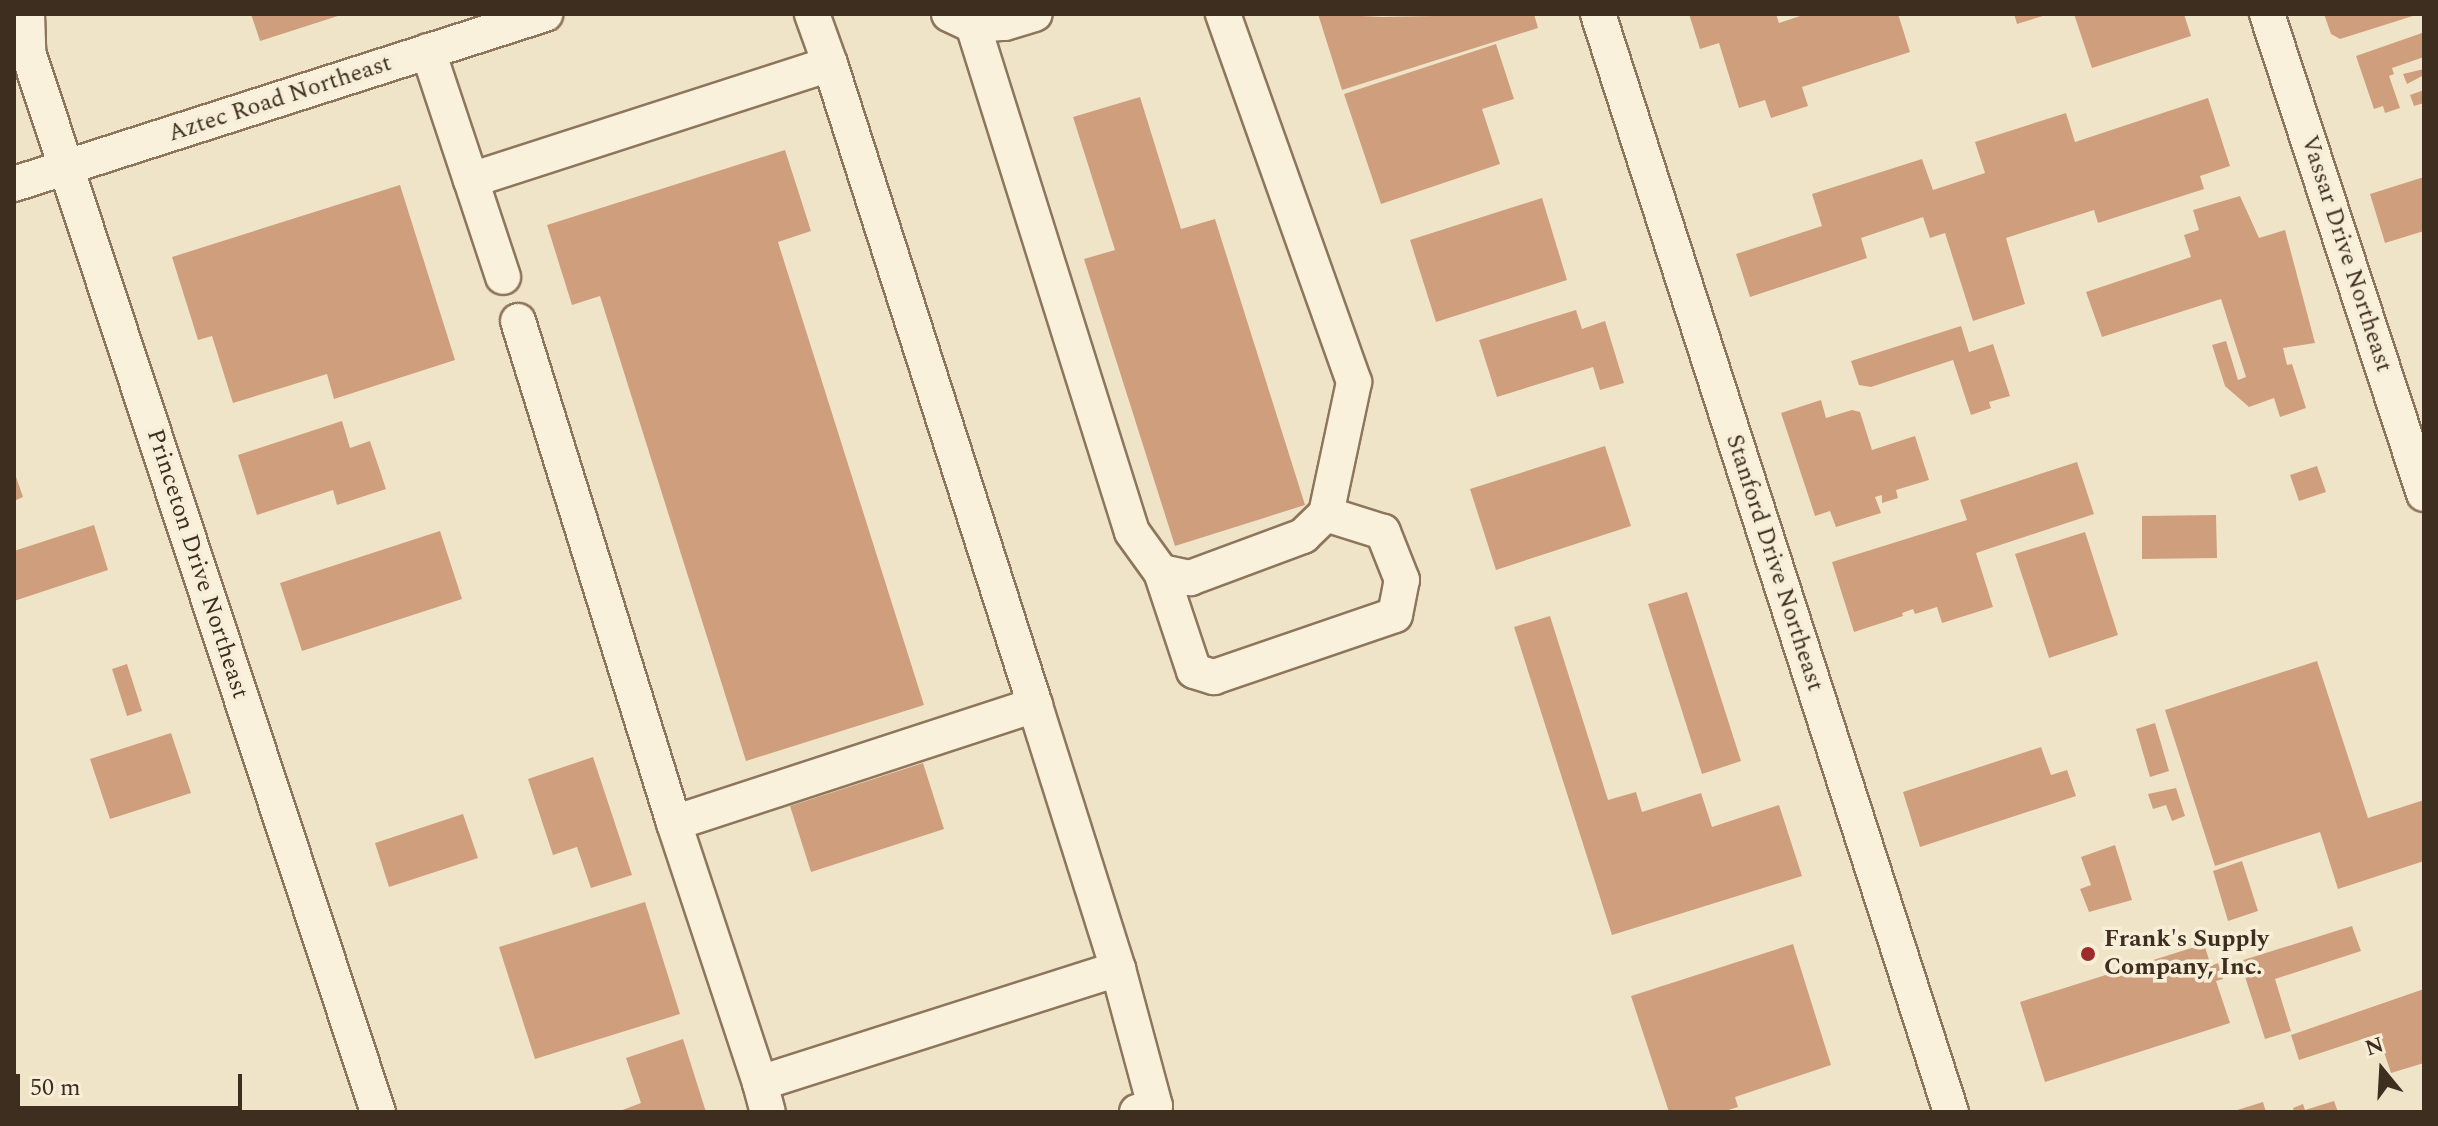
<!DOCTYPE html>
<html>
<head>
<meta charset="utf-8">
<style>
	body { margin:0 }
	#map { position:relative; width:2438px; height:1126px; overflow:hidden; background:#f0e4c8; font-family:Spectral,serif }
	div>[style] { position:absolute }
	.building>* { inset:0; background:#cf9f7d }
	.roads { filter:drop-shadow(2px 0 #8d765c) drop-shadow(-2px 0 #8d765c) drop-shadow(0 2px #8d765c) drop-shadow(0 -2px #8d765c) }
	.minor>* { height:34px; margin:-17px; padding:0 17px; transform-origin:17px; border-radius:17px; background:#faf1dc }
	.dots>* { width:22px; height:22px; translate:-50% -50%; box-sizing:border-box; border:4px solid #f7eed8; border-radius:50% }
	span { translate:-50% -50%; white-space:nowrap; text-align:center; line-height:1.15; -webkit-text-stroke:7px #f7eed8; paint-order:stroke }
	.street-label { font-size:24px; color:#3d2e20 }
	.poi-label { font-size:24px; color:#3d2e20; font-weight:700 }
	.left { translate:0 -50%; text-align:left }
	.frame { position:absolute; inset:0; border:16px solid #3d2e20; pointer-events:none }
	.north { position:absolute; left:2342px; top:1030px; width:80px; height:80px; -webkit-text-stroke:6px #f7eed8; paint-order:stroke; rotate:342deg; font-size:22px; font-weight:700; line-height:32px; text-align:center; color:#3d2e20 }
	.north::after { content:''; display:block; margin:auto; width:28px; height:36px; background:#3d2e20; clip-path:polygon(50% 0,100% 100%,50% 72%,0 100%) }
	.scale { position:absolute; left:16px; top:1074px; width:226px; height:36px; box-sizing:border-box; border:4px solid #3d2e20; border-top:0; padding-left:10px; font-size:24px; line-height:28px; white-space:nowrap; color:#3d2e20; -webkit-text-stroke:6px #f7eed8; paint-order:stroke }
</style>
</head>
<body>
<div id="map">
	<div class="building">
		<i style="clip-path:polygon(251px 14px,341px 14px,341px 15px,260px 41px)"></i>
		<i style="clip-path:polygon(1318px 14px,1382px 17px,1534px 14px,1538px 28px,1342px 90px)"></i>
		<i style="clip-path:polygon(1689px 14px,1776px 14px,1779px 23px,1806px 14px,1898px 14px,1910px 52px,1802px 87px,1808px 106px,1771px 118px,1765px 100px,1739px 108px,1719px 43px,1700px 49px)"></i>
		<i style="clip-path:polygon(2014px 14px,2046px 14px,2046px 15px,2017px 24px)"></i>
		<i style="clip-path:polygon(2074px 14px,2184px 14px,2191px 36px,2092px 68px)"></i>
		<i style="clip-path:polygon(2324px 14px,2416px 14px,2416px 15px,2340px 39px,2331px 34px)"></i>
		<i style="clip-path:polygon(2422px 33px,2424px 57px,2392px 68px,2394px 74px,2389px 76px,2400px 108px,2385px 113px,2383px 106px,2374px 109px,2356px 56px)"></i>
		<i style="clip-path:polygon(1496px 44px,1514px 99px,1482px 109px,1500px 164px,1381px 204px,1344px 94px)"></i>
		<i style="clip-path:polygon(2424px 69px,2424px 75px,2407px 84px,2403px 74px)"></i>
		<i style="clip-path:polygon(2424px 90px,2424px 103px,2414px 106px,2410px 95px)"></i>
		<i style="clip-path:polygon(1140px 97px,1181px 229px,1215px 219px,1305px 505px,1175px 546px,1084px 259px,1115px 250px,1073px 117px)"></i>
		<i style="clip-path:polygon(2208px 98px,2230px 166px,2200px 176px,2204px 189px,2098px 223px,2094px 210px,2006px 238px,2025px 304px,1973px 321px,1945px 233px,1930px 238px,1923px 217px,1861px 238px,1867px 258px,1750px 297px,1736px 254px,1822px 226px,1812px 194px,1922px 159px,1933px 190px,1985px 173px,1975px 142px,2066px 113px,2075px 142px)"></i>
		<i style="clip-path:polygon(785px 150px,811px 231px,778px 242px,924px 705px,746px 761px,600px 296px,572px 305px,547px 225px)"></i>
		<i style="clip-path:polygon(2424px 177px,2424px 231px,2385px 243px,2370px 194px)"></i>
		<i style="clip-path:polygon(400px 185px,455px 360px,334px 399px,327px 374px,233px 403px,212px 336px,198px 340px,172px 257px)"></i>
		<i style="clip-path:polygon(2240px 196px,2259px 238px,2285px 230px,2315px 343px,2283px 348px,2287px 365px,2292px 364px,2306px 408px,2280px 417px,2274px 398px,2249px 407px,2225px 386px,2212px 345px,2226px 341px,2238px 380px,2246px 377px,2221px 299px,2102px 337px,2086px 292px,2191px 257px,2184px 235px,2199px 230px,2193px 210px)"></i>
		<i style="clip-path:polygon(1542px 198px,1567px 280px,1436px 322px,1410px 240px)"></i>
		<i style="clip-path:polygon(1576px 310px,1582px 329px,1605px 321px,1624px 383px,1600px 390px,1593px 367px,1497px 397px,1479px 340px)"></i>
		<i style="clip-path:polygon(1961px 326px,1969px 352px,1993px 344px,2010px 396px,1989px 402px,1991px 408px,1971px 415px,1953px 360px,1871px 387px,1859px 385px,1851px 361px)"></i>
		<i style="clip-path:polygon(1821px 400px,1826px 418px,1852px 410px,1860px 412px,1872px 450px,1915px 436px,1929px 480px,1896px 490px,1898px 498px,1882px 503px,1882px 495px,1875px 497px,1881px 513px,1836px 527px,1830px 511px,1815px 516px,1781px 413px)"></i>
		<i style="clip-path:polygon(342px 421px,350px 448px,370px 441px,386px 489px,337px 505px,333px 490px,257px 515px,238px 455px)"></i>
		<i style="clip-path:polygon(1605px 446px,1631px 526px,1496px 570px,1470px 489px)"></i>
		<i style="clip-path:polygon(2077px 462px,2094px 514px,1976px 553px,1993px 607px,1942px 623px,1937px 607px,1915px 614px,1913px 609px,1902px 613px,1903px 616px,1854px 632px,1832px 562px,1967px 520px,1960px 500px)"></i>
		<i style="clip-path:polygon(2317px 466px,2326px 492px,2299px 501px,2290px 475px)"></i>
		<i style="clip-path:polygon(14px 471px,23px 497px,14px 501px)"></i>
		<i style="clip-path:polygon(2216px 515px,2217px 558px,2142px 559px,2142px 516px)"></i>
		<i style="clip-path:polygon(94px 525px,108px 570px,14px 601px,14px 551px)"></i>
		<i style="clip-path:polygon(440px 531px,462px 599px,302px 651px,280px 583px)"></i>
		<i style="clip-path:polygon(2085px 532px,2118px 635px,2049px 658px,2015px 554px)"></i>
		<i style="clip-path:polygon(1687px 592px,1741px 761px,1702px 774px,1648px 604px)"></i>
		<i style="clip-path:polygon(1550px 616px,1608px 800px,1636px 792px,1642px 812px,1701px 793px,1712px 827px,1779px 805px,1802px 876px,1612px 935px,1514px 627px)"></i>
		<i style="clip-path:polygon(2317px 661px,2368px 818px,2424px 800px,2424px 861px,2338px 889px,2320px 832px,2215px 866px,2165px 710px)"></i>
		<i style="clip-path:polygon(127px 664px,142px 711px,127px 716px,112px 669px)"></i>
		<i style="clip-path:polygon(2155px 723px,2169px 771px,2150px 777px,2136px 729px)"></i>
		<i style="clip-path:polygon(171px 733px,191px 793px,110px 819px,90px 759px)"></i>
		<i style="clip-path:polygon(2041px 747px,2051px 775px,2067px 770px,2076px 796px,1920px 847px,1903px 792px)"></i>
		<i style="clip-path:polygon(593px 757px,632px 875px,591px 888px,577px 847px,553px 855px,528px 779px)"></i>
		<i style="clip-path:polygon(923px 763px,944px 829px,811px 872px,790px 806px)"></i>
		<i style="clip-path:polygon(2176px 788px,2185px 816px,2172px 821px,2166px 805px,2153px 809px,2148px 794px)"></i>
		<i style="clip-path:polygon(463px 814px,478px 858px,389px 887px,375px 843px)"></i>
		<i style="clip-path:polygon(2115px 845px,2132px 900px,2089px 912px,2080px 889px,2091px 885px,2081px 857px)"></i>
		<i style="clip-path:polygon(2242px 861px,2258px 911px,2228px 921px,2213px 871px)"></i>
		<i style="clip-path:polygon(645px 902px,680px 1014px,535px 1059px,499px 947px)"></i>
		<i style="clip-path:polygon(2352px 926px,2361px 951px,2275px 979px,2291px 1031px,2265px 1039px,2240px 961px)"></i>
		<i style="clip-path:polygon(1793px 944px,1831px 1065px,1735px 1097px,1738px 1107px,1722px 1112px,1669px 1112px,1631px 996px)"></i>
		<i style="clip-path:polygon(2204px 944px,2211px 966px,2218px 963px,2223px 979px,2216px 981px,2230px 1023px,2045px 1082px,2020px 1002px)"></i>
		<i style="clip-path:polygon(2424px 989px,2424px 1063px,2391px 1073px,2378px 1034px,2299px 1060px,2291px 1035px)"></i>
		<i style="clip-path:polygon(683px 1039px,706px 1112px,617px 1112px,641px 1103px,626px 1058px)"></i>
		<i style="clip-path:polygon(2334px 1101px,2338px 1112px,2294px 1112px,2293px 1108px,2303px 1104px,2305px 1110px)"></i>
		<i style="clip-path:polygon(2263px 1102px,2266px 1112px,2234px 1112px,2234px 1111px)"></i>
	</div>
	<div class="roads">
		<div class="minor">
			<i style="left:27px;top:14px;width:38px;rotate:88deg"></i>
			<i style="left:28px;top:52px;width:1116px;rotate:71.73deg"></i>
			<i style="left:949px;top:14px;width:26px;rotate:25deg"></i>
			<i style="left:973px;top:25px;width:32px;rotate:-4deg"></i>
			<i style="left:1005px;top:23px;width:31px;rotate:-17deg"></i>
			<i style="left:1598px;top:14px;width:1153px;rotate:72.18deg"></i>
			<i style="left:2267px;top:14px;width:505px;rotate:71.89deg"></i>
			<i style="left:973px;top:25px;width:531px;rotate:72.59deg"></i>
			<i style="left:1132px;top:532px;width:49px;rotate:54.1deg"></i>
			<i style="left:1161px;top:572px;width:30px;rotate:12deg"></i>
			<i style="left:1190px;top:578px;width:121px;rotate:-20.4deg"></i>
			<i style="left:1303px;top:536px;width:32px;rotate:-44deg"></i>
			<i style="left:1326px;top:514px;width:135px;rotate:-78deg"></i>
			<i style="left:1354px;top:382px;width:391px;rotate:-109.6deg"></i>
			<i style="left:428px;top:51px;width:136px;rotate:71.6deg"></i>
			<i style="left:471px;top:180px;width:377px;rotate:-17.9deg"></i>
			<i style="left:830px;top:64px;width:53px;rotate:-109.8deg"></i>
			<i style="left:471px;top:180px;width:102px;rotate:71.7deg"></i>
			<i style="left:14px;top:184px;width:558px;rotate:-17.75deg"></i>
			<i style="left:518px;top:321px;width:526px;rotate:72.74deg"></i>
			<i style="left:674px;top:823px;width:380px;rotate:-18.1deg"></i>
			<i style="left:1035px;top:705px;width:673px;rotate:-107.73deg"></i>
			<i style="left:1161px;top:572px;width:104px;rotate:71.6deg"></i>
			<i style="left:1194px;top:671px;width:21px;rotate:17deg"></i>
			<i style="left:1214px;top:677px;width:191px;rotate:-18.9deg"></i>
			<i style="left:1395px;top:615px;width:36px;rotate:-79deg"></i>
			<i style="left:1402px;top:580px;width:52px;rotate:-111.6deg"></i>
			<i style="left:1383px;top:532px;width:60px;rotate:-162.5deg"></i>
			<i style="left:674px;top:823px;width:274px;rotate:71.7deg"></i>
			<i style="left:760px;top:1083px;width:376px;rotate:-17.7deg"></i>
			<i style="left:1118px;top:969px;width:277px;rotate:-107.5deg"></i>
			<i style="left:1118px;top:969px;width:142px;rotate:74.9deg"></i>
			<i style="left:1155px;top:1106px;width:19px;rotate:162deg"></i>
			<i style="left:760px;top:1083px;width:30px;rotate:75deg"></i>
		</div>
	</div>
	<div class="dots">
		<i style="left:2088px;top:954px;background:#9e2a2b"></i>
	</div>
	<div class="street-label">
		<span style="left:280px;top:99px;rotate:-18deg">Aztec Road Northeast</span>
		<span style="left:2346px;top:254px;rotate:72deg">Vassar Drive Northeast</span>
		<span style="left:1774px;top:563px;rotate:72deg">Stanford Drive Northeast</span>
		<span style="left:197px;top:564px;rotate:72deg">Princeton Drive Northeast</span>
	</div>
	<div class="poi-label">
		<span class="left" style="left:2104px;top:954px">Frank's Supply<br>Company, Inc.</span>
	</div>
	<div class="frame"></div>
	<div class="north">N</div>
	<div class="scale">50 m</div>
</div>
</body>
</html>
